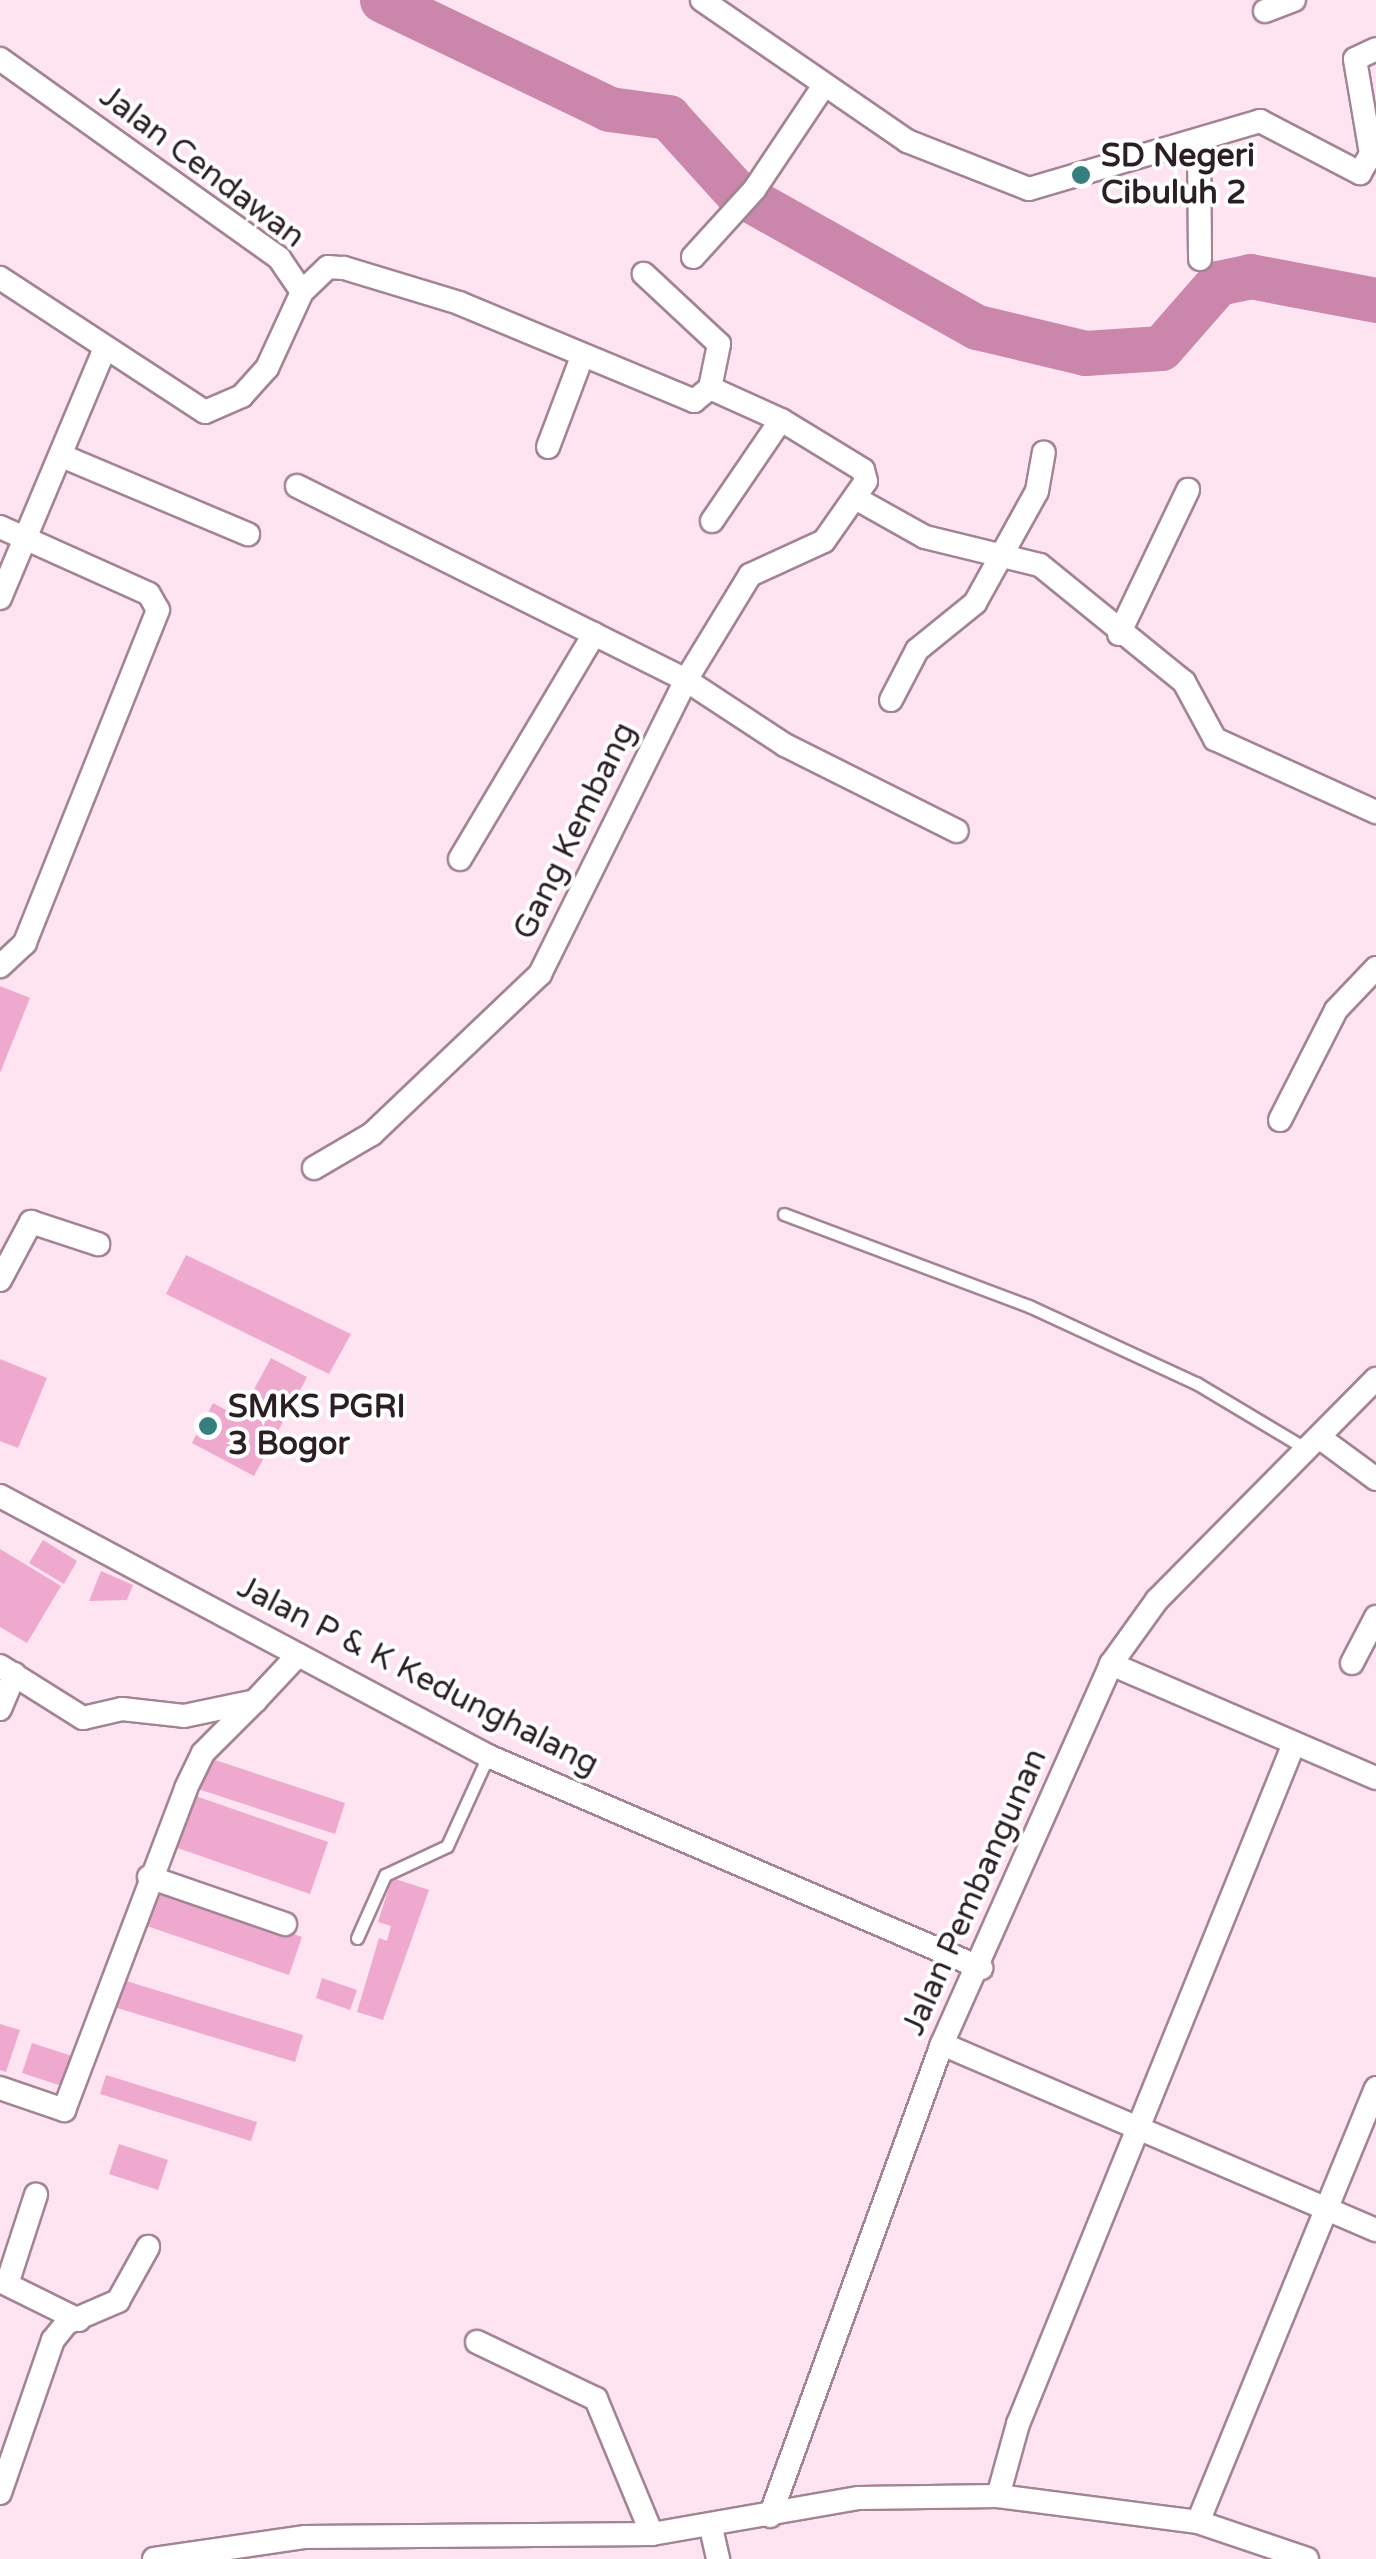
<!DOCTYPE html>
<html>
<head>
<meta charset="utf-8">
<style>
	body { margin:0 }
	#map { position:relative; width:1376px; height:2559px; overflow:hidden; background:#fee3f1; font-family:"Varela Round",sans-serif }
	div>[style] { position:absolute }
	.river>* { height:45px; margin:-22.5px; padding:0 22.5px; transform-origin:22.5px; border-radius:22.5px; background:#ca86ab }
	.building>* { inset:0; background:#efa9cf }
	.roads { filter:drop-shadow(2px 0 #a38494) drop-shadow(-2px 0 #a38494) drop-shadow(0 2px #a38494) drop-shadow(0 -2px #a38494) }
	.lane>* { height:11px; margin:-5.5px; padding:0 5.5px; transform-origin:5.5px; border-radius:5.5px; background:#fff }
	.street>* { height:22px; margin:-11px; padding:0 11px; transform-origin:11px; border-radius:11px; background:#fff }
	.dots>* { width:28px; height:28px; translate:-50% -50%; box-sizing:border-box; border:5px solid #fff; border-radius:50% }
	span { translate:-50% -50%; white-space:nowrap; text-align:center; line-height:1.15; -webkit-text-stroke:8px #fff; paint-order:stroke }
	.poi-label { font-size:32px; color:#2b1f25; font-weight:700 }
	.left { translate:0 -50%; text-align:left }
	.street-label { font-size:32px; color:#2b1f25 }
</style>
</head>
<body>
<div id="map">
	<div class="river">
		<i style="left:382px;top:0;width:252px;rotate:25.6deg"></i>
		<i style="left:609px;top:109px;width:60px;rotate:7.7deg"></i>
		<i style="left:668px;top:117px;width:101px;rotate:47.8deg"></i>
		<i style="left:736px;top:192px;width:276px;rotate:29.3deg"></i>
		<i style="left:977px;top:327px;width:111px;rotate:13.5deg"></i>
		<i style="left:1085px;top:353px;width:76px;rotate:-3.8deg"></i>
		<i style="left:1161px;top:348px;width:86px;rotate:-48.8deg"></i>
		<i style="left:1218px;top:283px;width:33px;rotate:-12deg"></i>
		<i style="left:1250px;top:276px;width:128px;rotate:10.8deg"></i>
	</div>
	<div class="building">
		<i style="clip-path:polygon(0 986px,30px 998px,0 1073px)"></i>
		<i style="clip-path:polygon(186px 1255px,351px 1334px,329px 1374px,166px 1294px)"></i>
		<i style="clip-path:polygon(271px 1358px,307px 1377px,254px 1476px,192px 1443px,213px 1403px,239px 1417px)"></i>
		<i style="clip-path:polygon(0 1359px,47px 1378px,18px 1448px,0 1441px)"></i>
		<i style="clip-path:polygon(43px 1540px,77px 1561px,64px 1584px,29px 1563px)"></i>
		<i style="clip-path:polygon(0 1549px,61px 1586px,27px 1643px,0 1627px)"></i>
		<i style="clip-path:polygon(101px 1571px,133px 1585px,127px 1600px,89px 1601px)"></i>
		<i style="clip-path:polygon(203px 1756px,345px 1803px,335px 1834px,192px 1787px)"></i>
		<i style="clip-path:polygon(187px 1793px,328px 1842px,310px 1894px,169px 1845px)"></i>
		<i style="clip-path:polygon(392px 1878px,429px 1890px,383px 2020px,357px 2012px,379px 1938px,387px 1941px,391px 1926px,378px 1922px)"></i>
		<i style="clip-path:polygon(157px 1887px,302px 1937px,289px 1975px,144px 1925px)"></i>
		<i style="clip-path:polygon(322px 1978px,357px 1990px,350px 2010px,316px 1998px)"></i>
		<i style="clip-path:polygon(123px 1980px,303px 2035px,295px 2062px,114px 2007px)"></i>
		<i style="clip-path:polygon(0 2024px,20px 2030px,6px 2072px,0 2070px)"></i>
		<i style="clip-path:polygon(32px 2043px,78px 2058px,68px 2088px,22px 2073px)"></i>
		<i style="clip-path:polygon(106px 2075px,257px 2122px,251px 2141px,100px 2094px)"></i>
		<i style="clip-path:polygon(119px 2144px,168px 2160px,158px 2190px,109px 2174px)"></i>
	</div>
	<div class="roads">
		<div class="lane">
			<i style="left:784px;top:1214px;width:262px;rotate:20.6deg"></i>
			<i style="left:1029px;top:1306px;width:184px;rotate:24.8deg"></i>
			<i style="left:1196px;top:1383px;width:131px;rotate:30.9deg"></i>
			<i style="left:357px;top:1938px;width:69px;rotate:-66deg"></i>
			<i style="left:385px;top:1875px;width:68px;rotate:-25.1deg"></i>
			<i style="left:447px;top:1846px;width:99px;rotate:-65.5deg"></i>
		</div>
		<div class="street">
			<i style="left:702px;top:0;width:249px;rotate:34.5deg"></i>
			<i style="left:907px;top:141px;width:131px;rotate:21.5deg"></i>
			<i style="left:1029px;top:189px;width:241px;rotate:-16.4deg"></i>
			<i style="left:1260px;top:121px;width:113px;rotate:27.5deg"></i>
			<i style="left:1360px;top:173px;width:22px;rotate:-60deg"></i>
			<i style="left:1371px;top:154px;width:96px;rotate:-99.6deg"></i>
			<i style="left:1355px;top:59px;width:23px;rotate:-25deg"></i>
			<i style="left:1265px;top:11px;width:31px;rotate:-21deg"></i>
			<i style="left:0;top:59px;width:343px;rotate:35.5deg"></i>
			<i style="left:279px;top:258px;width:41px;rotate:55.9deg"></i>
			<i style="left:302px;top:292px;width:84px;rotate:114.7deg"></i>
			<i style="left:267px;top:368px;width:38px;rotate:132deg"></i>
			<i style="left:242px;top:396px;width:40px;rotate:156.6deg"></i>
			<i style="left:205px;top:412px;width:245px;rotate:-146.8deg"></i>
			<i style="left:1199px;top:140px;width:119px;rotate:89.5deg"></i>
			<i style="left:693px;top:257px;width:91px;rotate:-47.7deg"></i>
			<i style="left:754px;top:190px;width:124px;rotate:-56.2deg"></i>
			<i style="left:302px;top:292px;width:36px;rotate:-44deg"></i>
			<i style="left:328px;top:267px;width:16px;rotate:4deg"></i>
			<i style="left:344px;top:268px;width:120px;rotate:16.9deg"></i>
			<i style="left:459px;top:303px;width:255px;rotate:22.6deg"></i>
			<i style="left:694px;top:401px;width:21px;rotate:-39deg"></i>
			<i style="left:710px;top:388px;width:45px;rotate:-78.4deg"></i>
			<i style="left:719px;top:344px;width:103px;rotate:-137deg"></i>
			<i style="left:548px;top:447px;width:96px;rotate:-69.3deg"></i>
			<i style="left:62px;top:456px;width:202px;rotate:22.8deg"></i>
			<i style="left:297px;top:486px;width:435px;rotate:26.5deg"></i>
			<i style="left:686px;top:680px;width:118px;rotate:33.3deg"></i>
			<i style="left:785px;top:745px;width:192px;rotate:26.6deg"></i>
			<i style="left:857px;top:499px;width:78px;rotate:29.2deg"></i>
			<i style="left:925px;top:537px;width:118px;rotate:13.7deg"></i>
			<i style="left:1040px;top:565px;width:186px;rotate:39.1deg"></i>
			<i style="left:1184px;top:682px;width:65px;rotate:61.5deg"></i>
			<i style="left:1215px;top:739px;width:177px;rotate:24.4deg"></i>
			<i style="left:712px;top:521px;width:122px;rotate:-55.7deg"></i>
			<i style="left:0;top:527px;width:163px;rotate:24.2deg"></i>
			<i style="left:149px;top:594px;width:18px;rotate:61deg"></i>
			<i style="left:158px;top:610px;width:359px;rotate:111.8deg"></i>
			<i style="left:25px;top:943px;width:34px;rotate:137deg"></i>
			<i style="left:0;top:598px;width:268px;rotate:-67.2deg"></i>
			<i style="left:1119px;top:634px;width:160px;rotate:-64.4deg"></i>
			<i style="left:891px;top:700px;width:56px;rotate:-62.5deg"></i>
			<i style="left:917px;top:650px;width:75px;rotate:-39deg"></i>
			<i style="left:975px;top:603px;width:128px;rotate:-61deg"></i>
			<i style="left:1037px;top:491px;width:39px;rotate:-80deg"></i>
			<i style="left:460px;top:859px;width:262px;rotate:-59.2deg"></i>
			<i style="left:1280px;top:1120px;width:123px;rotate:-63deg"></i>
			<i style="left:1336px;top:1010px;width:58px;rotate:-46.4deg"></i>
			<i style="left:314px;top:1168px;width:67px;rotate:-30.4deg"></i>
			<i style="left:372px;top:1134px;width:232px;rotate:-43.6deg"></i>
			<i style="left:540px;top:974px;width:328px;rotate:-63.6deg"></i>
			<i style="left:686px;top:680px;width:123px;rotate:-58.6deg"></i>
			<i style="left:750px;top:575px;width:81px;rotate:-24.7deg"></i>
			<i style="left:824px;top:541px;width:73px;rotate:-55deg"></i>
			<i style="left:866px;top:481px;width:11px;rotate:-105deg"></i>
			<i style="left:863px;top:470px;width:96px;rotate:-148.6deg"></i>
			<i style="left:781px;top:420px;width:78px;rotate:-155.7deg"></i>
			<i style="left:0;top:1280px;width:66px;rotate:-61.9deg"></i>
			<i style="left:31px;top:1222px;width:71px;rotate:18.2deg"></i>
			<i style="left:1323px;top:1440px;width:66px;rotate:36.3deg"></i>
			<i style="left:0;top:1496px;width:553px;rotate:28.05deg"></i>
			<i style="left:488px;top:1756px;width:537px;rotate:23.27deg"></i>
			<i style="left:1352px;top:1663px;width:52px;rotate:-62.4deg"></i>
			<i style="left:1111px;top:1664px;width:288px;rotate:23.3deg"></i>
			<i style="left:0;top:1666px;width:98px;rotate:32.1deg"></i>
			<i style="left:83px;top:1718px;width:40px;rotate:-13deg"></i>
			<i style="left:122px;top:1709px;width:62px;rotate:6.4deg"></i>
			<i style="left:184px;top:1716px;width:73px;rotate:-11.9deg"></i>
			<i style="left:255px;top:1701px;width:63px;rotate:-46.9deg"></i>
			<i style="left:0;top:1709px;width:38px;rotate:-67deg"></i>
			<i style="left:149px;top:1877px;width:144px;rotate:19.1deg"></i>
			<i style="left:942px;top:2044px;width:472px;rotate:23.2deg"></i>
			<i style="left:0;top:2088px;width:68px;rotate:19deg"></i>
			<i style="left:64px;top:2110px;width:344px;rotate:-69.2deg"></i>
			<i style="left:186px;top:1788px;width:39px;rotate:-64deg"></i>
			<i style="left:203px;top:1753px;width:74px;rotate:-45deg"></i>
			<i style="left:0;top:2281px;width:88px;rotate:26.3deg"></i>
			<i style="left:7px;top:2284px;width:94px;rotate:-72deg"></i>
			<i style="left:477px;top:2342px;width:132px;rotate:25.6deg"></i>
			<i style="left:596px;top:2399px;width:146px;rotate:67.5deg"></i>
			<i style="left:0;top:2493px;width:162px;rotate:-70.9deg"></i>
			<i style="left:53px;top:2340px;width:22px;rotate:-51deg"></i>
			<i style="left:67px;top:2323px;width:56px;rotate:-23.3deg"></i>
			<i style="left:118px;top:2301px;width:62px;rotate:-60.9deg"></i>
			<i style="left:998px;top:2496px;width:75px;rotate:-74.5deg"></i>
			<i style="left:1018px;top:2424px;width:732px;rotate:-67.92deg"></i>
			<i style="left:770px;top:2516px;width:502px;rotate:-69.98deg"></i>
			<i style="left:942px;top:2044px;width:416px;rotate:-66deg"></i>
			<i style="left:1111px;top:1664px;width:79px;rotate:-54.3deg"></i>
			<i style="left:1157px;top:1600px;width:311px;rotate:-45.3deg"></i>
			<i style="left:1198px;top:2522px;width:469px;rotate:-67.7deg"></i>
			<i style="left:711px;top:2528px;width:32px;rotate:77deg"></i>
			<i style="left:154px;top:2559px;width:153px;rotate:-8.3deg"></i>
			<i style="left:305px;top:2537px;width:347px;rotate:-0.5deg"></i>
			<i style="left:652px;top:2534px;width:210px;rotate:-9.9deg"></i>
			<i style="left:859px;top:2498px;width:139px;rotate:-0.8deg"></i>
			<i style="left:998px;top:2496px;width:202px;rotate:7.4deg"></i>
			<i style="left:1198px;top:2522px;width:115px;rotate:18.7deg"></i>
		</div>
	</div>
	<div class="dots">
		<i style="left:1081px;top:175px;background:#367f7f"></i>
		<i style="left:208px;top:1426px;background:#367f7f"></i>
	</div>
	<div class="poi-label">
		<span class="left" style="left:1101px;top:175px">SD Negeri<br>Cibuluh 2</span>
		<span class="left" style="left:228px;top:1426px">SMKS PGRI<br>3 Bogor</span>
	</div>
	<div class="street-label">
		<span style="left:202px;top:167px;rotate:37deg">Jalan Cendawan</span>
		<span style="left:575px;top:831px;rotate:-64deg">Gang Kembang</span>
		<span style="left:418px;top:1676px;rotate:27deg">Jalan P &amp; K Kedunghalang</span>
		<span style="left:975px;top:1892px;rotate:-66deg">Jalan Pembangunan</span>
	</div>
</div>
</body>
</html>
